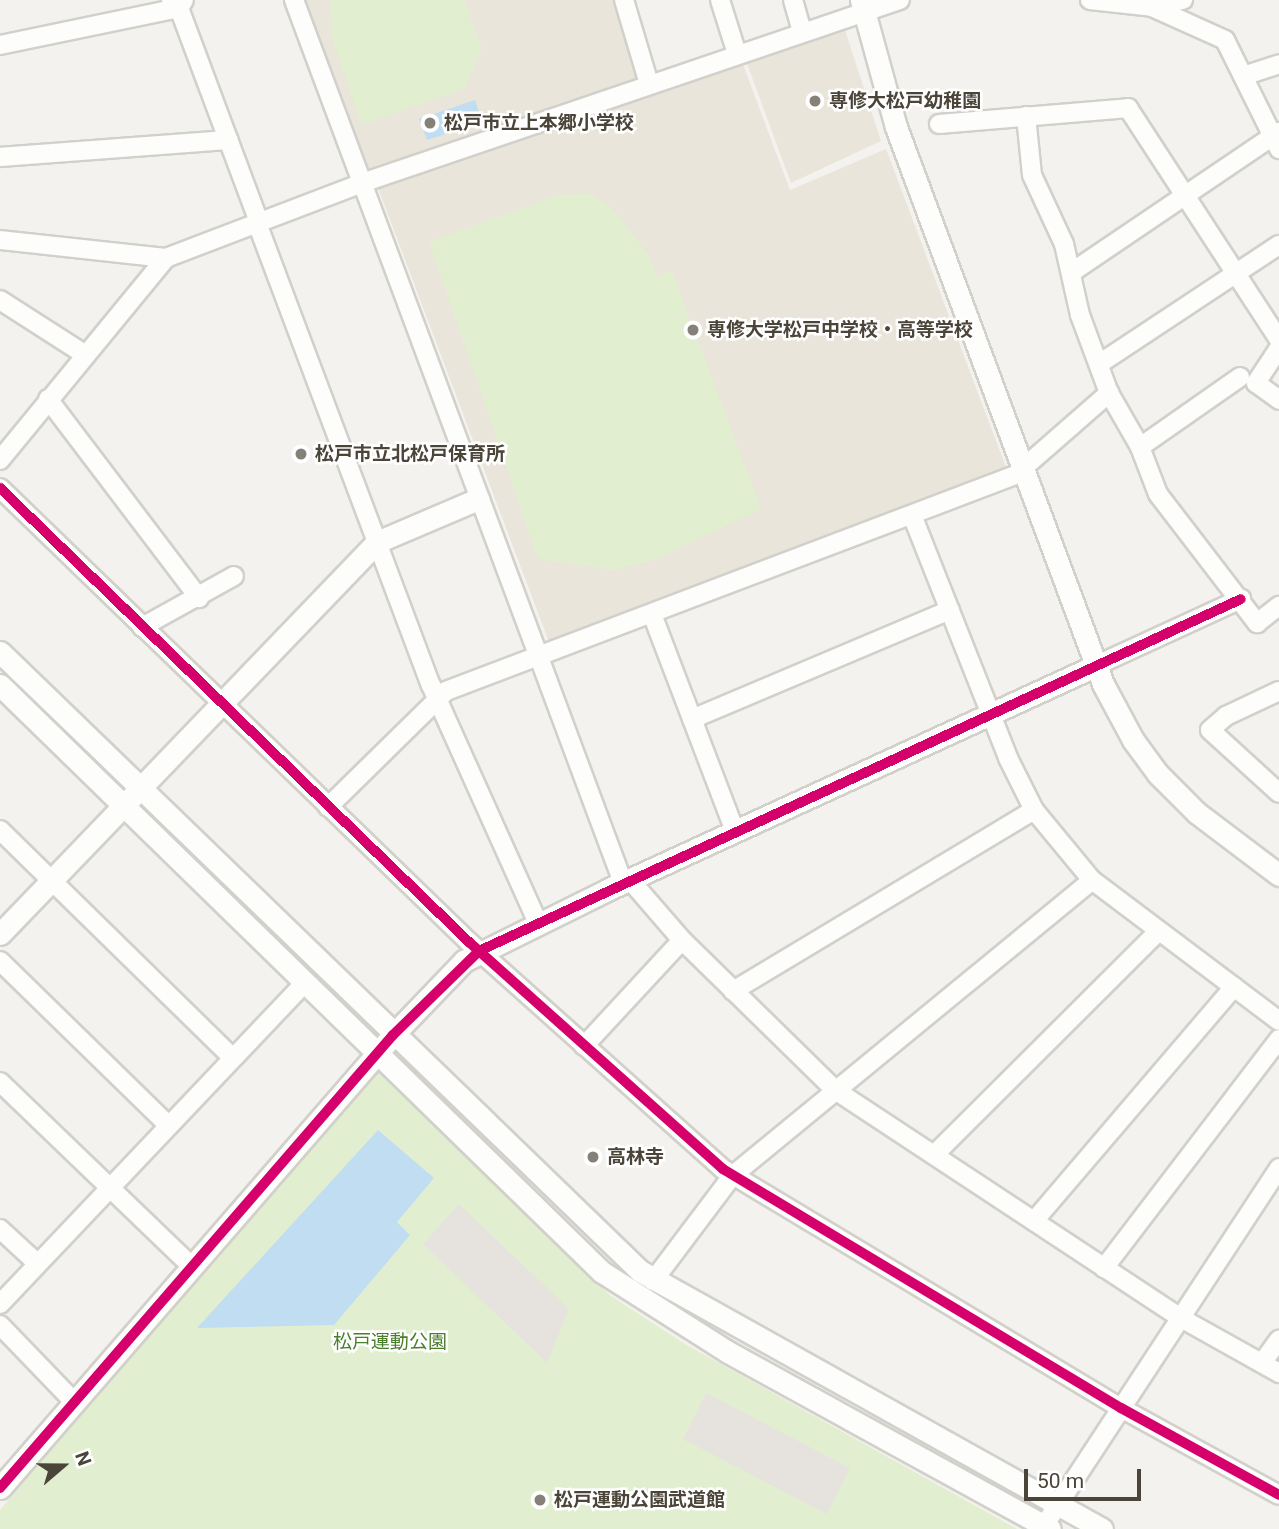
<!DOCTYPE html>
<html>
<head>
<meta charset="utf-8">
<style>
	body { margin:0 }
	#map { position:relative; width:1279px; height:1529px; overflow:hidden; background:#f4f2ee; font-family:Roboto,"Noto Sans JP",sans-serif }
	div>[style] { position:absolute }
	.education>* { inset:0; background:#eae5da }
	.green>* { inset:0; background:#e1eecf }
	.parking>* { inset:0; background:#e6e3df }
	.water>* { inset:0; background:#c0ddf1 }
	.roads { filter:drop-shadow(2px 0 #d2d0cb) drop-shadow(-2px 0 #d2d0cb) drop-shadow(0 2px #d2d0cb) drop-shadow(0 -2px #d2d0cb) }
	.minor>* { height:18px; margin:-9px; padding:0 9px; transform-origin:9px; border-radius:9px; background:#fdfdfc }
	.tertiary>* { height:21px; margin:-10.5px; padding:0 10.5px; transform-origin:10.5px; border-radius:10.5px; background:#fdfdfc }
	.cycleway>* { height:10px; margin:-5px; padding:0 5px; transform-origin:5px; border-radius:5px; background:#d6006c }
	.dots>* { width:19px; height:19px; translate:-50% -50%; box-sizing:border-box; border:4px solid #fff; border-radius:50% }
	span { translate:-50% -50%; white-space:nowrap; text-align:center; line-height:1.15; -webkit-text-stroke:5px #fff; paint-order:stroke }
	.poi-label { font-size:19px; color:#4b4439; font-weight:700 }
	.left { translate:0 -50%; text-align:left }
	.park-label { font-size:19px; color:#4a7f2a }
	.north { position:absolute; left:28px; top:1431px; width:70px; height:70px; -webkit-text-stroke:5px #fff; paint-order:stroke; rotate:70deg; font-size:19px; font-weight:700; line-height:28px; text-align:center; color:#4b4439 }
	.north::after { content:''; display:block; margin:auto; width:24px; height:32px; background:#4b4439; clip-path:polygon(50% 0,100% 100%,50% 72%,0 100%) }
	.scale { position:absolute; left:1024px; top:1469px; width:117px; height:32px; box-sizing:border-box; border:4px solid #4b4439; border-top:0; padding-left:9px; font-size:21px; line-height:24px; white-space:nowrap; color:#4b4439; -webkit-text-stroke:5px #fff; paint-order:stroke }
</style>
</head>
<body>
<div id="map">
	<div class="education">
		<i style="clip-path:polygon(305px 0,617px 0,638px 74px,636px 80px,374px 170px,366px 167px)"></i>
		<i style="clip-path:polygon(844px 27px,881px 141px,791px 183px,746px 61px)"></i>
		<i style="clip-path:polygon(741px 59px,790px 190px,886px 149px,1007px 470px,549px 642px,378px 188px)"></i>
	</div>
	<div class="green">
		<i style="clip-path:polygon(330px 0,464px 0,482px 49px,464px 89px,361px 125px,332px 37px)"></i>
		<i style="clip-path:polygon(589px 193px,613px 209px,649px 256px,657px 276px,672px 271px,761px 509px,660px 558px,614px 570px,538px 559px,429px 242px,557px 195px)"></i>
		<i style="clip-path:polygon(376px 1070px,611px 1296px,685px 1344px,1017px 1529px,0 1529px,0 1510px)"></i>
	</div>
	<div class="parking">
		<i style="clip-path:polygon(459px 1204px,569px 1309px,547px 1363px,423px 1244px)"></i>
		<i style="clip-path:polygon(706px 1393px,850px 1468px,827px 1514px,683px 1439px)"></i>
	</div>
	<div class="water">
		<i style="clip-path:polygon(475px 100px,482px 122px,427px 140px,419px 119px)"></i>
		<i style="clip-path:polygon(378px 1130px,434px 1178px,397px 1222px,410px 1235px,334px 1325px,197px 1328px)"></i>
	</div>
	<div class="roads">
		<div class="minor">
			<i style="left:171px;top:0;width:11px;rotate:45deg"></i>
			<i style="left:179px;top:8px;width:228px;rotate:69.5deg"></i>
			<i style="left:294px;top:0;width:942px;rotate:69.56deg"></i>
			<i style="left:624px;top:0;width:88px;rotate:73.4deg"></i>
			<i style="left:720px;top:0;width:57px;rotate:72.5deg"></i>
			<i style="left:793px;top:0;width:32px;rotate:74deg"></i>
			<i style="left:1090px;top:0;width:62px;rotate:6.4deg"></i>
			<i style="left:1152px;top:7px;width:32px;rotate:-13deg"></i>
			<i style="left:1152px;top:7px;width:80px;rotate:24.3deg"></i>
			<i style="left:1225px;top:40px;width:122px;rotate:63.6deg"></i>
			<i style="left:0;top:45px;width:183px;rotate:-11.7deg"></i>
			<i style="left:179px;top:8px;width:9px;rotate:-58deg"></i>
			<i style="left:1243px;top:76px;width:38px;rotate:-18deg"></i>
			<i style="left:1026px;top:116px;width:59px;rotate:84.2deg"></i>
			<i style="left:1032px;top:175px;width:76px;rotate:65.1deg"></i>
			<i style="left:1064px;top:244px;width:73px;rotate:77.3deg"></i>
			<i style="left:1080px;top:315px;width:83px;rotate:69.6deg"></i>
			<i style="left:1109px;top:393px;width:62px;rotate:60.1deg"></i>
			<i style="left:1140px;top:447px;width:50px;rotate:69deg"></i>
			<i style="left:1158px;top:494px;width:163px;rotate:52.5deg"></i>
			<i style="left:1257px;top:623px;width:28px;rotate:-38deg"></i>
			<i style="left:939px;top:124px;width:190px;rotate:-4.8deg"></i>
			<i style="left:1128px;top:108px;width:277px;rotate:56.9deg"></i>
			<i style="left:0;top:157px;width:229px;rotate:-4.3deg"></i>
			<i style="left:257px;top:223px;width:494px;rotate:69.4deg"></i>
			<i style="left:431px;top:685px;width:261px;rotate:65.8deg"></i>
			<i style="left:0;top:240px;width:167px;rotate:6.2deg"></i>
			<i style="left:1072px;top:272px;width:250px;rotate:-34.1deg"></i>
			<i style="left:0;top:300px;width:100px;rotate:32.7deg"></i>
			<i style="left:1279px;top:348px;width:42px;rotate:123.3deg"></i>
			<i style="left:1256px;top:383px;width:29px;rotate:36deg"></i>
			<i style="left:1099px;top:364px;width:216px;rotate:-33.5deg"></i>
			<i style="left:48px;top:399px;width:250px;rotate:52.8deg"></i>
			<i style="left:1140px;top:447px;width:122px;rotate:-35deg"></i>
			<i style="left:0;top:460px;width:261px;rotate:-50.6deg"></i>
			<i style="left:166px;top:258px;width:210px;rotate:-20.9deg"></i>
			<i style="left:362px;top:183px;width:568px;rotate:-18.79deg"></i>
			<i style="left:1022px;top:469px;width:116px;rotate:-41.1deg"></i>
			<i style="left:0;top:488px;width:653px;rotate:44.07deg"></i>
			<i style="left:469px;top:942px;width:341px;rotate:41.8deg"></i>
			<i style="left:723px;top:1169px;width:464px;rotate:31deg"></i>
			<i style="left:1121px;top:1408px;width:180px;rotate:28.8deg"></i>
			<i style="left:912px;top:515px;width:261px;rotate:68.4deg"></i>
			<i style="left:1008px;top:758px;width:58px;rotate:63.4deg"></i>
			<i style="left:1034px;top:810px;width:91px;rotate:50.4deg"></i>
			<i style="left:1092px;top:880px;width:234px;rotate:37deg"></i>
			<i style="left:652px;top:614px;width:232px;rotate:69.1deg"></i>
			<i style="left:142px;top:627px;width:105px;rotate:-29deg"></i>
			<i style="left:1095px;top:666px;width:161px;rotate:-24.7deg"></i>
			<i style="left:1279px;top:691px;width:59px;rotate:154.7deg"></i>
			<i style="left:1226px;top:716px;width:21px;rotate:139deg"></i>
			<i style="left:1210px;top:730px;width:93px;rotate:42.4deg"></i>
			<i style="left:692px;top:719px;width:280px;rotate:-22.9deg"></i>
			<i style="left:328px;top:807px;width:165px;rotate:-44.5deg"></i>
			<i style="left:446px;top:691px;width:617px;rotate:-20.78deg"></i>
			<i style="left:0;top:830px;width:325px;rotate:44.4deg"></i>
			<i style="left:630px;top:880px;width:79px;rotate:49.1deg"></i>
			<i style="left:682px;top:940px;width:214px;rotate:44.4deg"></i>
			<i style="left:835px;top:1090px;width:412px;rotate:33.4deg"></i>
			<i style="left:1179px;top:1317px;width:115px;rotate:29.2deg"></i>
			<i style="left:0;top:961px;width:235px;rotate:44.3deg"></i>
			<i style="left:733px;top:991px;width:351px;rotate:-31deg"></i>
			<i style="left:584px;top:1046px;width:144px;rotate:-47.2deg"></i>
			<i style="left:0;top:1082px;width:268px;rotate:43.9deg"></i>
			<i style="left:934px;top:1155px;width:316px;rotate:-44.9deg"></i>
			<i style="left:1034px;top:1221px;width:308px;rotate:-49.5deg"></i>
			<i style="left:0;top:1229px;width:50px;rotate:42.6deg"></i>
			<i style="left:1104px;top:1268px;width:288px;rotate:-52.6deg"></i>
			<i style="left:653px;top:1281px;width:131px;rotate:-53deg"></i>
			<i style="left:732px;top:1176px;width:466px;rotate:-39.4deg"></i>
			<i style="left:0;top:1304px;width:441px;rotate:-46.5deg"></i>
			<i style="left:0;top:1325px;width:108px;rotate:46.1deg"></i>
			<i style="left:1262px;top:1363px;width:29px;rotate:-54deg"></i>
			<i style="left:1042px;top:1529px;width:432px;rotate:-56.7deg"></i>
		</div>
		<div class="tertiary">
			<i style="left:861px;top:0;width:132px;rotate:74.6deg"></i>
			<i style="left:896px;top:127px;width:594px;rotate:69.61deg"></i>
			<i style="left:1103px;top:684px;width:64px;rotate:61.8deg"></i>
			<i style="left:1133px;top:740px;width:42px;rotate:53.7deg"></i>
			<i style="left:1158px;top:774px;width:55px;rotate:45deg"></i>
			<i style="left:1197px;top:813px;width:103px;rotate:37.1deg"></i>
			<i style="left:0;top:652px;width:890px;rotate:44.04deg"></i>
			<i style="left:640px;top:1271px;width:529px;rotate:29.18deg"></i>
			<i style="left:0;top:685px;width:841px;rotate:44.28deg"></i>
			<i style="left:602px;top:1272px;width:149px;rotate:32.4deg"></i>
			<i style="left:728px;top:1352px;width:367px;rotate:28.8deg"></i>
			<i style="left:0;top:934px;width:544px;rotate:-46.12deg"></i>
			<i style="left:377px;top:542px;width:110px;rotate:-23.1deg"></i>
			<i style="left:0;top:1488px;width:600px;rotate:-49.06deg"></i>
			<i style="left:393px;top:1035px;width:103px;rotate:-46.2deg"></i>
			<i style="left:464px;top:961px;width:162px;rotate:-26.4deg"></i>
			<i style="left:609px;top:889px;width:535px;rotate:-24.65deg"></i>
		</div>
	</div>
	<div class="cycleway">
		<i style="left:0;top:488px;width:653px;rotate:44.07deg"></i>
		<i style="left:469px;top:942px;width:341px;rotate:41.8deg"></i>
		<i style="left:723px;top:1169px;width:464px;rotate:31deg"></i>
		<i style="left:1121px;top:1408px;width:180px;rotate:28.8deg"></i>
		<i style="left:0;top:1488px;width:600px;rotate:-49.06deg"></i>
		<i style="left:393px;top:1035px;width:120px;rotate:-44.3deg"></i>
		<i style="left:479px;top:951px;width:839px;rotate:-24.79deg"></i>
	</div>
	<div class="dots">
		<i style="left:815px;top:101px;background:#868178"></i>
		<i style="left:430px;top:123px;background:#868178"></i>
		<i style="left:693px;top:330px;background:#868178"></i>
		<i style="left:301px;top:454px;background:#868178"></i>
		<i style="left:593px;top:1157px;background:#868178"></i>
		<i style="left:540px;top:1500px;background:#868178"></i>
	</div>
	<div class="poi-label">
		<span class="left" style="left:829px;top:101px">専修大松戸幼稚園</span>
		<span class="left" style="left:444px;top:123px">松戸市立上本郷小学校</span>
		<span class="left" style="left:707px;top:330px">専修大学松戸中学校・高等学校</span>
		<span class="left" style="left:315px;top:454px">松戸市立北松戸保育所</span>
		<span class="left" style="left:607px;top:1157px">高林寺</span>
		<span class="left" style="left:554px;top:1500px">松戸運動公園武道館</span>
	</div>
	<div class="park-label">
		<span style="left:390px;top:1342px">松戸運動公園</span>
	</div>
	<div class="north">N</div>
	<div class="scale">50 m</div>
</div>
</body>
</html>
